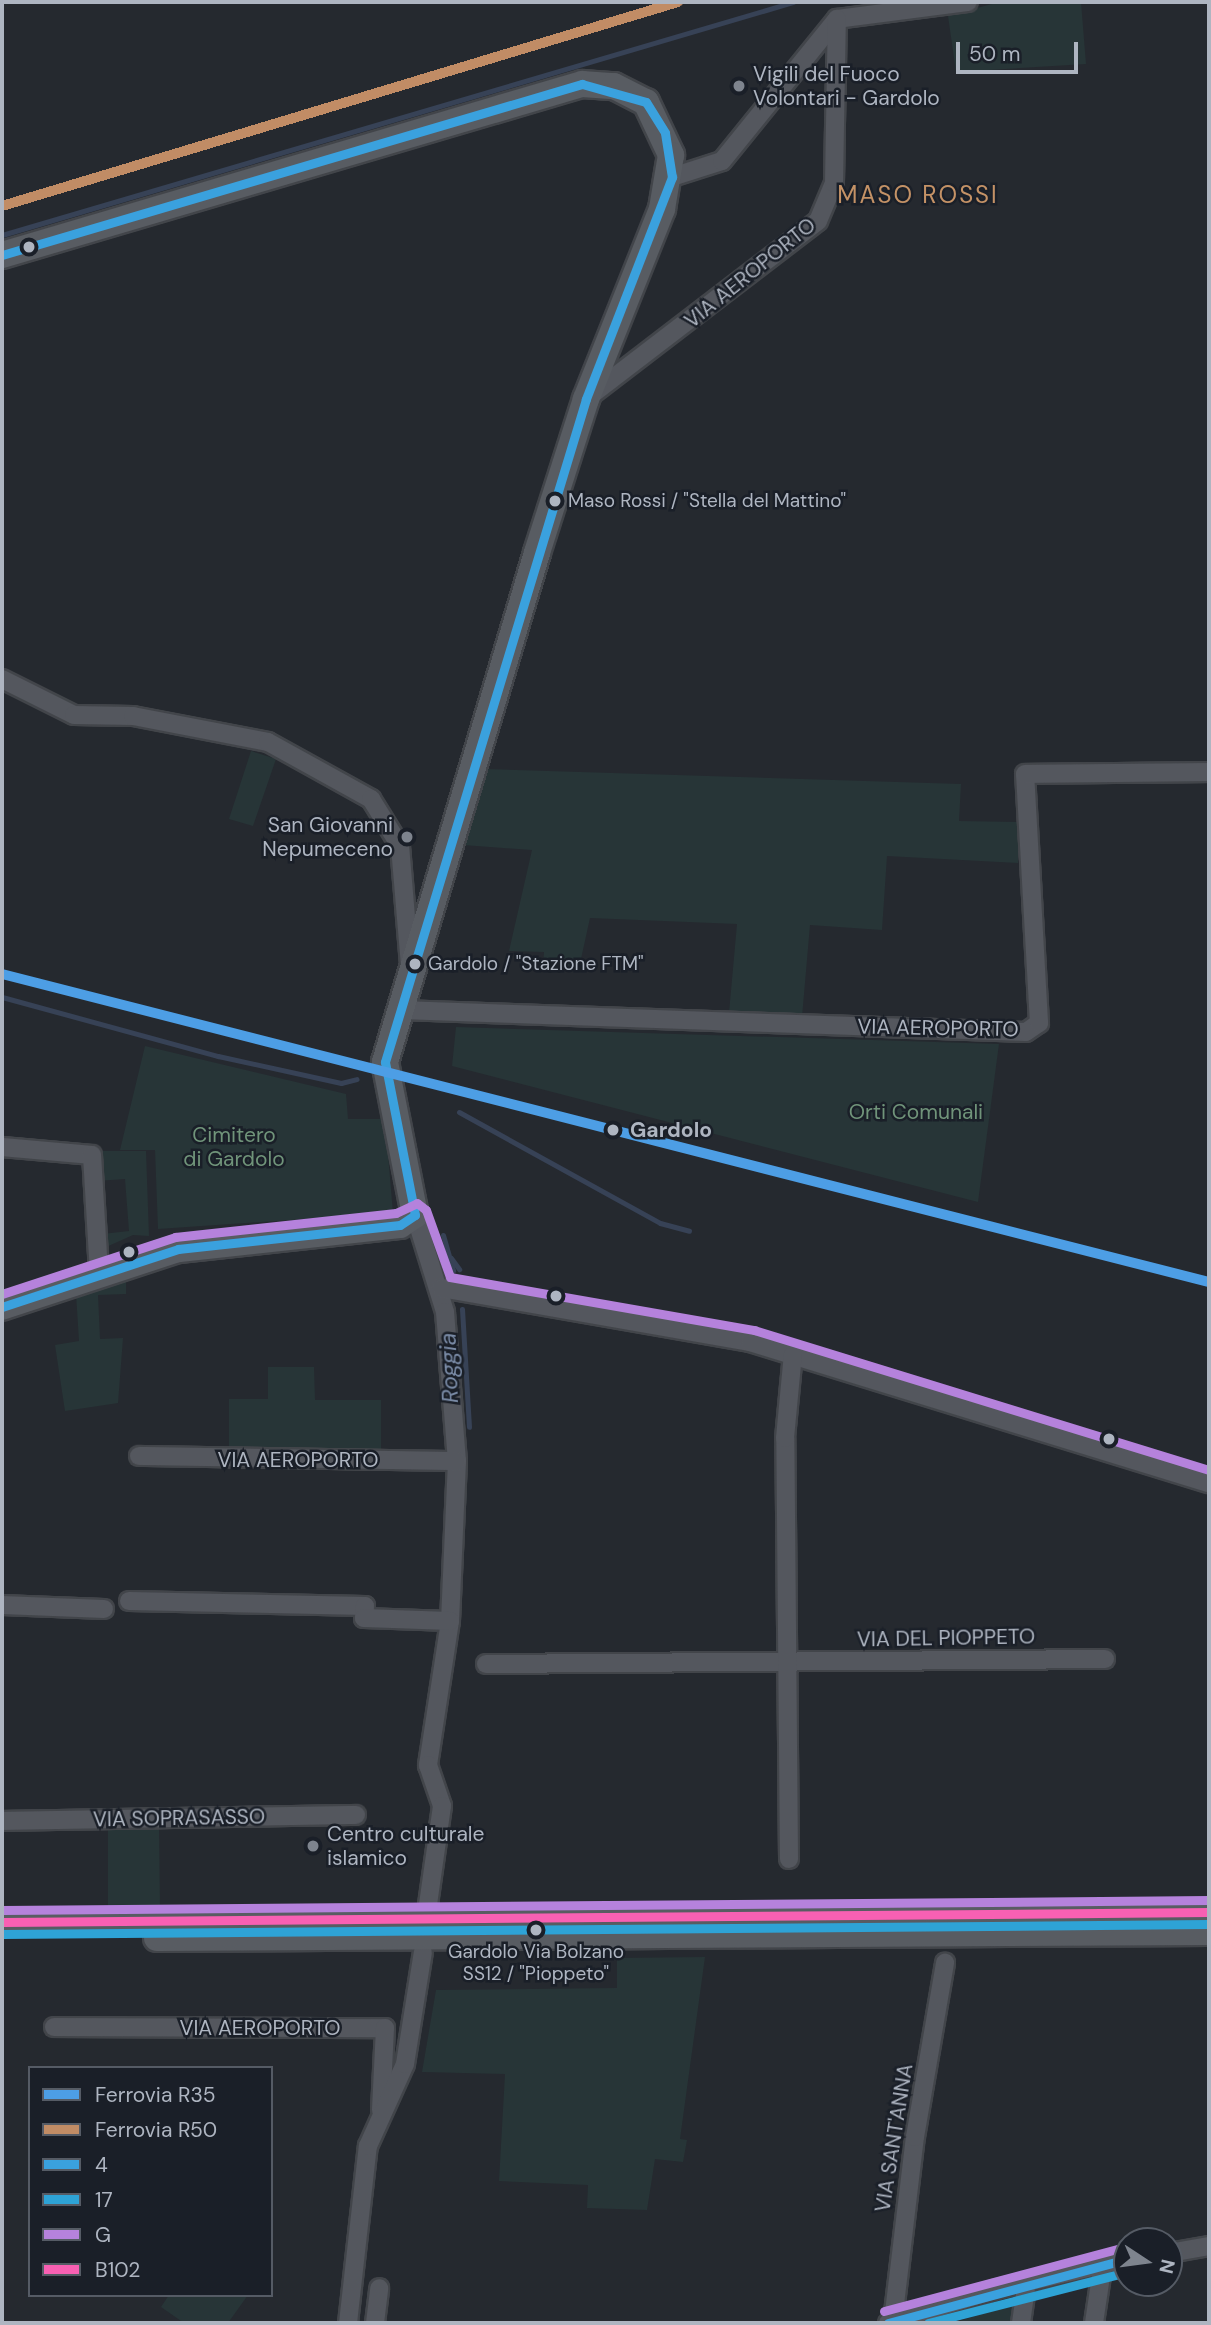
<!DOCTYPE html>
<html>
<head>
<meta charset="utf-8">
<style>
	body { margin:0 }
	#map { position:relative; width:1211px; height:2325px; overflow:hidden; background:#25292f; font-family:"DM Sans",sans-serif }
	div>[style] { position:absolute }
	.green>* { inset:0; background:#273537 }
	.stream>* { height:5px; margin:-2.5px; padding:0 2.5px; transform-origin:2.5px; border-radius:2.5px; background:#374256 }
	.roads { filter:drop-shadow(2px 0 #42454a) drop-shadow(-2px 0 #42454a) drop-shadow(0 2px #42454a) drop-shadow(0 -2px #42454a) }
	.street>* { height:18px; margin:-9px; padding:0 9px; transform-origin:9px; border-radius:9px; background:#54575e }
	.secondary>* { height:26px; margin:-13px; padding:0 13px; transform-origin:13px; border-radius:13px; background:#585c62 }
	.bus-1>* { height:9px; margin:-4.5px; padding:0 4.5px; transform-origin:4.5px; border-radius:4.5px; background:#3aa1de }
	.bus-2>* { height:9px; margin:-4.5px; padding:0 4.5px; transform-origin:4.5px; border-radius:4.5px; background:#2ea3d6 }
	.bus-3>* { height:9px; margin:-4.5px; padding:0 4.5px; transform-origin:4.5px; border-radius:4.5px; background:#b582dc }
	.bus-4>* { height:9px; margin:-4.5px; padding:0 4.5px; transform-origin:4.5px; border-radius:4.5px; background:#f860b3 }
	.rail-1>* { height:10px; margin:-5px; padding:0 5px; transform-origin:5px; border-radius:5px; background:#4d9ee5 }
	.rail-2>* { height:10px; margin:-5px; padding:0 5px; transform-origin:5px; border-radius:5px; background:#c18c65 }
	.dots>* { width:19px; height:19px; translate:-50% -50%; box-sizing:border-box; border:4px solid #1a1f28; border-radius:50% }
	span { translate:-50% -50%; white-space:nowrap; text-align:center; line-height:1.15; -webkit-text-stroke:5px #1a1f28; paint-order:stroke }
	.bus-label { font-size:19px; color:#aeb5c1 }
	.left { translate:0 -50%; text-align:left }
	.poi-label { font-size:21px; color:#aeb5c1 }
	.right { translate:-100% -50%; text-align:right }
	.street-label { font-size:21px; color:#aeb5c1 }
	.park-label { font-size:21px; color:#70947a }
	.stop-label { font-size:21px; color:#aeb5c1; font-weight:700 }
	.water-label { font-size:23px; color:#7a8ba6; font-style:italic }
	.quarter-label { font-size:24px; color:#c49266; letter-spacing:2px }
	.frame { position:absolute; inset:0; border:4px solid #aeb5c1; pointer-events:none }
	.legend { position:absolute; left:28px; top:2066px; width:245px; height:231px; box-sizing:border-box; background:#1a1f28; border:2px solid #555b65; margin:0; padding:9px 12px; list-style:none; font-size:21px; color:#aeb5c1 }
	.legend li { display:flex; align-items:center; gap:14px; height:35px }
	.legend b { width:35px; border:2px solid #555b65 }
	.north { position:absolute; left:1113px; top:2227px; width:70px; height:70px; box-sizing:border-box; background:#1a1f28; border:2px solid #555b65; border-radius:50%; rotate:103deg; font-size:19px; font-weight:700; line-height:28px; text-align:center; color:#aeb5c1 }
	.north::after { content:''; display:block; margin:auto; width:24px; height:32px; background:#7e848e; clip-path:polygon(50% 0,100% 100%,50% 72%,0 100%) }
	.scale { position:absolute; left:956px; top:42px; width:122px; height:32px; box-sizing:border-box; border:4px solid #aeb5c1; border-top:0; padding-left:9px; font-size:21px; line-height:24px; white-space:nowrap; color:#aeb5c1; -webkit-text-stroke:5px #1a1f28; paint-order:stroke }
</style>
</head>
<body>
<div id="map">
	<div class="green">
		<i style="clip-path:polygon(999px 2px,1081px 2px,1086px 64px,956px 72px,948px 16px)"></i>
		<i style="clip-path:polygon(251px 751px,276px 759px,253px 826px,229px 819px)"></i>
		<i style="clip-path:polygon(485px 769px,961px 784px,959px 821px,1018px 822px,1018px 863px,887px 856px,882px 930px,810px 925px,802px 1017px,729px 1013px,737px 924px,590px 918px,579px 968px,543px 966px,544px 952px,509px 951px,532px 850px,463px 845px)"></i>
		<i style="clip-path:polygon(456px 1027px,999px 1044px,978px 1202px,452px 1066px)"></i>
		<i style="clip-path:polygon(145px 1046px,346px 1094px,348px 1119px,385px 1119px,393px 1213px,158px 1229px,155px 1150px,120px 1150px)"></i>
		<i style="clip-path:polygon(96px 1151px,146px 1151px,149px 1236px,133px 1235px,104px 1248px,102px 1234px,129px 1231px,125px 1179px,97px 1181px)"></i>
		<i style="clip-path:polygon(126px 1278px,126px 1294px,98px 1295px,100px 1339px,123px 1338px,118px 1403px,65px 1411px,55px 1345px,79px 1341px,76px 1294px)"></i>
		<i style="clip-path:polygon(268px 1367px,314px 1367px,315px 1400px,381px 1400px,381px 1455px,229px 1455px,229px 1399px,268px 1399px)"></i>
		<i style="clip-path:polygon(159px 1826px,160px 1907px,108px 1907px,108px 1827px)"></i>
		<i style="clip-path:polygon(705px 1957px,680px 2139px,687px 2140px,683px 2162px,655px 2159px,647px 2210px,587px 2208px,588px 2185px,499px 2181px,505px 2074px,422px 2072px,436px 1990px,617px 1988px,617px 1958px)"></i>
		<i style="clip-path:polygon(169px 2295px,248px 2295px,228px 2323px,184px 2323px,161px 2307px)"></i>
		<i style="clip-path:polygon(1017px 2303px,1015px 2323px,953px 2323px)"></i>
	</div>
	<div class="stream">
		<i style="left:2px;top:235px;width:825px;rotate:-16.41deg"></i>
		<i style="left:2px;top:997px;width:224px;rotate:15.3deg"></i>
		<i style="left:218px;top:1056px;width:126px;rotate:12.4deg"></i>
		<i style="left:341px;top:1083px;width:16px;rotate:-14deg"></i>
		<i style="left:459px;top:1112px;width:230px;rotate:28.9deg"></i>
		<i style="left:660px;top:1223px;width:30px;rotate:15deg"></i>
		<i style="left:443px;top:1235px;width:37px;rotate:74deg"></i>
		<i style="left:451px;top:1258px;width:14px;rotate:54deg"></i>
		<i style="left:462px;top:1309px;width:118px;rotate:86.6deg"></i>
	</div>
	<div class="roads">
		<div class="street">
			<i style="left:672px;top:177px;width:52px;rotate:-17.7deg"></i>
			<i style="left:722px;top:161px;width:183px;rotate:-51deg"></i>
			<i style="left:837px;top:19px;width:132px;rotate:-7.4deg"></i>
			<i style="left:586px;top:399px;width:292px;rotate:-37.5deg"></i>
			<i style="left:818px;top:221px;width:41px;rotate:-67.2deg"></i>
			<i style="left:834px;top:183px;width:164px;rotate:-89deg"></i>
			<i style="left:2px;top:679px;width:80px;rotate:26.6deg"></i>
			<i style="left:74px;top:715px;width:59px;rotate:1deg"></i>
			<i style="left:133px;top:716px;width:137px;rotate:10.9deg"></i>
			<i style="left:268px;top:742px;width:118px;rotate:29deg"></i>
			<i style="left:371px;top:799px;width:55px;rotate:58.3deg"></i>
			<i style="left:400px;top:846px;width:119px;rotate:85.2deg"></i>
			<i style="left:401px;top:1010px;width:625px;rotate:2.02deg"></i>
			<i style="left:1026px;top:1032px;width:16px;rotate:-35deg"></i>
			<i style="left:1039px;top:1023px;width:249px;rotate:-93.2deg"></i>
			<i style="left:1025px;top:774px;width:184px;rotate:-0.6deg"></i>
			<i style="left:2px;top:1147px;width:90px;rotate:5.1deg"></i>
			<i style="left:92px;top:1155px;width:117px;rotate:86.6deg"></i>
			<i style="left:415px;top:1215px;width:102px;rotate:72.8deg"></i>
			<i style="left:445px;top:1312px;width:149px;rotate:85.4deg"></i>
			<i style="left:457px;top:1461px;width:160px;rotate:92.5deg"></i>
			<i style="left:450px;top:1621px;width:146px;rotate:98.7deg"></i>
			<i style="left:428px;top:1765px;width:43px;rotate:71.1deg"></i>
			<i style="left:442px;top:1806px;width:99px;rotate:98.1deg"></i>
			<i style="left:441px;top:1288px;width:314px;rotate:9.9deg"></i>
			<i style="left:750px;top:1342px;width:480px;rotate:17.1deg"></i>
			<i style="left:139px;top:1456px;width:318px;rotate:0.9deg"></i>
			<i style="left:129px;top:1601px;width:236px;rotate:1.2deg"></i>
			<i style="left:365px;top:1606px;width:12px;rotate:95deg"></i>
			<i style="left:364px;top:1618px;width:86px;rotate:2deg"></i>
			<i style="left:2px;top:1605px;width:102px;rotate:2.2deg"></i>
			<i style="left:486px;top:1664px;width:619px;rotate:-0.46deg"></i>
			<i style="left:2px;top:1821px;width:354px;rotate:-1deg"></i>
			<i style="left:789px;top:1859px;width:421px;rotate:-90.5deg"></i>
			<i style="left:785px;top:1438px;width:84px;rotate:-84.6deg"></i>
			<i style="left:54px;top:2027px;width:331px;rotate:0.2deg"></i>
			<i style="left:385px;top:2028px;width:82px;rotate:92.8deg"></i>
			<i style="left:1169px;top:2253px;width:41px;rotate:-9.9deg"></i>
			<i style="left:893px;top:2321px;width:185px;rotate:-83.2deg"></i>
			<i style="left:915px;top:2137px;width:177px;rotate:-80.2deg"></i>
			<i style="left:348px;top:2323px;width:178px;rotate:-83.6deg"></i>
			<i style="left:368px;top:2146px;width:90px;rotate:-65.7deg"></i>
			<i style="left:405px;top:2064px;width:113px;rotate:-80.9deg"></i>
			<i style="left:375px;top:2323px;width:35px;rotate:-83deg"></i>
			<i style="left:888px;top:2323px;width:114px;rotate:-17.3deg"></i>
			<i style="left:997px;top:2289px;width:133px;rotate:-13deg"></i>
			<i style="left:1021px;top:2323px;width:42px;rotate:-81.9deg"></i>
			<i style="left:1094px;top:2323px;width:61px;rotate:-81.5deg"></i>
		</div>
		<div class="secondary">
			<i style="left:2px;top:255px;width:605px;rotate:-16.43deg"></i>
			<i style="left:582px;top:84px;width:32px;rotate:4deg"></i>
			<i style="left:614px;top:86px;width:36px;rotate:27deg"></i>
			<i style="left:646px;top:102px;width:59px;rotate:64.7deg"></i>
			<i style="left:671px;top:155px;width:55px;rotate:99.5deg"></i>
			<i style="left:662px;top:209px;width:205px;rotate:111.8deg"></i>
			<i style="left:586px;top:399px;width:162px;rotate:107.7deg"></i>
			<i style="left:537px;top:553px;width:531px;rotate:106.63deg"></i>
			<i style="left:385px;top:1062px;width:156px;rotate:78.9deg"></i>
			<i style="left:415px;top:1215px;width:18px;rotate:146deg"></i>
			<i style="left:400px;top:1225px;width:223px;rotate:173.8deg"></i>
			<i style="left:178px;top:1249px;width:185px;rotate:161.8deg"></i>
			<i style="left:2px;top:1922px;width:1207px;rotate:-0.47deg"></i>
			<i style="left:157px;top:1938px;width:1052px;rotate:-0.33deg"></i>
		</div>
	</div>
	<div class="bus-1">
		<i style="left:2px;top:255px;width:605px;rotate:-16.43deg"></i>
		<i style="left:582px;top:84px;width:66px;rotate:15.7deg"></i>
		<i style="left:646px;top:102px;width:36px;rotate:58deg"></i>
		<i style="left:665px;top:133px;width:45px;rotate:81deg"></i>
		<i style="left:672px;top:177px;width:238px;rotate:111.2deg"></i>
		<i style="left:586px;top:399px;width:693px;rotate:106.87deg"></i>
		<i style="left:385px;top:1062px;width:156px;rotate:78.9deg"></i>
		<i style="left:2px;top:1307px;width:185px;rotate:-18.2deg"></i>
		<i style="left:178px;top:1249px;width:223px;rotate:-6.2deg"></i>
		<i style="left:400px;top:1225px;width:18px;rotate:-34deg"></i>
		<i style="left:888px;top:2323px;width:247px;rotate:-15deg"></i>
	</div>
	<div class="bus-2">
		<i style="left:2px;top:1934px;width:1207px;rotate:-0.47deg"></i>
		<i style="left:928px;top:2323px;width:205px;rotate:-14.4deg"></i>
	</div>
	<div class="bus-3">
		<i style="left:2px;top:1294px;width:182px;rotate:-18.2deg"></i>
		<i style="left:175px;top:1237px;width:222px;rotate:-6.2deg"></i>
		<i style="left:396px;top:1213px;width:23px;rotate:-25deg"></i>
		<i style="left:417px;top:1203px;width:11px;rotate:38deg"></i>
		<i style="left:426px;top:1210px;width:71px;rotate:70.3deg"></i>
		<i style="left:450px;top:1277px;width:309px;rotate:9.9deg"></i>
		<i style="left:754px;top:1330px;width:476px;rotate:17.1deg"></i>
		<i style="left:2px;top:1910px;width:1207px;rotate:-0.47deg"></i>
		<i style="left:884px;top:2311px;width:248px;rotate:-14.9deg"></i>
	</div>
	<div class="bus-4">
		<i style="left:2px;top:1922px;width:1207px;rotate:-0.47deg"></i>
	</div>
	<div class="rail-1">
		<i style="left:2px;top:974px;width:1246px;rotate:14.32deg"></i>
	</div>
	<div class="rail-2">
		<i style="left:2px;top:206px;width:706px;rotate:-16.79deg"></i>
	</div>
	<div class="dots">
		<i style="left:739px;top:86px;background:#7e848e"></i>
		<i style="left:29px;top:247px;background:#aeb5c1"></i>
		<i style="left:555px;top:501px;background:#aeb5c1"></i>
		<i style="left:407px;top:837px;background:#7e848e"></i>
		<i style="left:415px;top:964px;background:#aeb5c1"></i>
		<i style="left:613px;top:1130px;background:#aeb5c1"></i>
		<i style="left:129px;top:1252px;background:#aeb5c1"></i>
		<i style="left:556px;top:1296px;background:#aeb5c1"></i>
		<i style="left:1109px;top:1439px;background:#aeb5c1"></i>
		<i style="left:313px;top:1846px;background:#7e848e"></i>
		<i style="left:536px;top:1930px;background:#aeb5c1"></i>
	</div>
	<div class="bus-label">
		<span class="left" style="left:568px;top:501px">Maso Rossi / "Stella del Mattino"</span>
		<span class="left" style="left:428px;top:964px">Gardolo / "Stazione FTM"</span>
		<span style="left:536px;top:1963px">Gardolo Via Bolzano<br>SS12 / "Pioppeto"</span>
	</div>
	<div class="poi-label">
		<span class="left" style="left:753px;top:86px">Vigili del Fuoco<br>Volontari - Gardolo</span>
		<span class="right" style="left:393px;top:837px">San Giovanni<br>Nepumeceno</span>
		<span class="left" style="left:327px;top:1846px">Centro culturale<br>islamico</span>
	</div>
	<div class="street-label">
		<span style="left:750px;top:273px;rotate:-39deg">VIA AEROPORTO</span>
		<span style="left:938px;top:1028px;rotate:1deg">VIA AEROPORTO</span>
		<span style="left:298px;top:1460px">VIA AEROPORTO</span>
		<span style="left:946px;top:1638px;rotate:-1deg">VIA DEL PIOPPETO</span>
		<span style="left:179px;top:1818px;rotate:-1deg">VIA SOPRASASSO</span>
		<span style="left:260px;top:2028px">VIA AEROPORTO</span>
		<span style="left:894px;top:2138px;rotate:-81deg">VIA SANT'ANNA</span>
	</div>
	<div class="park-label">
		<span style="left:916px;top:1112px">Orti Comunali</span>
		<span style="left:234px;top:1147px">Cimitero<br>di Gardolo</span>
	</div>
	<div class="stop-label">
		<span class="left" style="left:630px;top:1130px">Gardolo</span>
	</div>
	<div class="water-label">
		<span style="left:449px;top:1368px;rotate:-92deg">Roggia</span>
	</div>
	<div class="quarter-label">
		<span style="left:918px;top:195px">MASO ROSSI</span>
	</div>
	<div class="frame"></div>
	<ul class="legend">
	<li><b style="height:9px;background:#4d9ee5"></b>Ferrovia R35</li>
	<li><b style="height:9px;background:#c18c65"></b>Ferrovia R50</li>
	<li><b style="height:9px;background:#3aa1de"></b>4</li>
	<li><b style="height:9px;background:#2ea3d6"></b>17</li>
	<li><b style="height:9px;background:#b582dc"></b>G</li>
	<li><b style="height:9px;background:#f860b3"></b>B102</li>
	</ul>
	<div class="north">N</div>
	<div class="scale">50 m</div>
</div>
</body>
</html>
